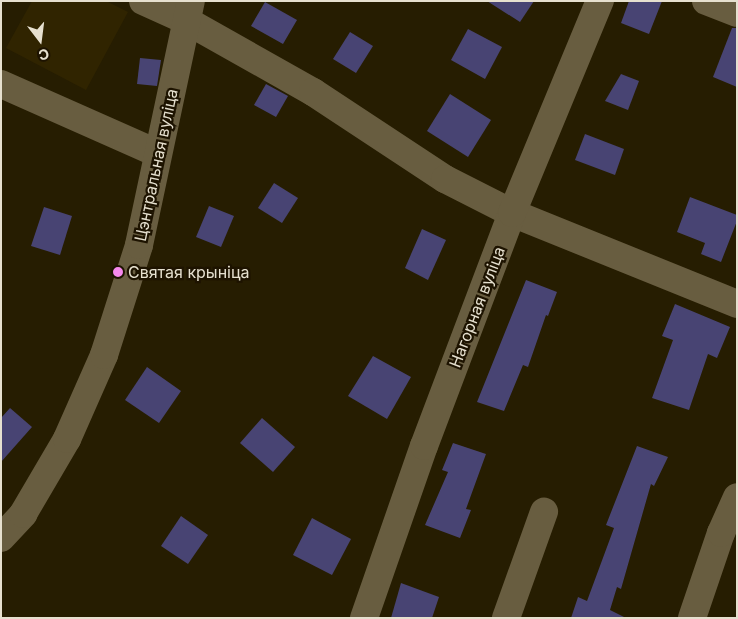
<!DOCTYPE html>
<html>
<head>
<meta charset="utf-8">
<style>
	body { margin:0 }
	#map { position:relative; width:738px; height:619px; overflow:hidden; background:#261d01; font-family:Inter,sans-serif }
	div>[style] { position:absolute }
	.built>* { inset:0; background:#302400 }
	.building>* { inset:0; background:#484473 }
	.minor>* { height:28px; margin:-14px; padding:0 14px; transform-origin:14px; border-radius:14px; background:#685d40 }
	.dots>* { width:14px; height:14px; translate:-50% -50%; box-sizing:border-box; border:2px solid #1d1300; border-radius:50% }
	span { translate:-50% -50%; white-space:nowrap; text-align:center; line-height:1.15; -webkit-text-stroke:4.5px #1d1300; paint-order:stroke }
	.street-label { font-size:16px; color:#e6e0cf }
	.poi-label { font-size:16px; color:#e6e0cf }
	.left { translate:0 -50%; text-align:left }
	.frame { position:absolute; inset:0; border:2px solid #e6e0cf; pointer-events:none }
	.north { position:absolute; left:15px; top:15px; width:50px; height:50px; -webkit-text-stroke:4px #1d1300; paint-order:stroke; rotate:165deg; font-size:14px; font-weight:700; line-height:20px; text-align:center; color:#e6e0cf }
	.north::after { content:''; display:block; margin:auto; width:18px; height:22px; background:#e6e0cf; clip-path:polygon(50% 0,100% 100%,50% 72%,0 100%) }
</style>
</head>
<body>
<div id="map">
	<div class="built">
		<i style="clip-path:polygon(32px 1px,106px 1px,128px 12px,86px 90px,6px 48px)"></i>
	</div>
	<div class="building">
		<i style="clip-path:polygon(487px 1px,534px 1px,520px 22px)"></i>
		<i style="clip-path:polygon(629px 1px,662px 1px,649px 34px,621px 23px)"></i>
		<i style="clip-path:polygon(265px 2px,297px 20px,283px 44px,251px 26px)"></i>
		<i style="clip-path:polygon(732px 28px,737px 28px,737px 87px,713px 77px)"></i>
		<i style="clip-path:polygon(468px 29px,502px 47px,485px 79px,451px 60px)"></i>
		<i style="clip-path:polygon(350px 32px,373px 46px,356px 73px,333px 59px)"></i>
		<i style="clip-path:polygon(140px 58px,161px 60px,157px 86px,137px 84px)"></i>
		<i style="clip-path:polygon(621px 74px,639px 81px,628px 110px,605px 101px)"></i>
		<i style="clip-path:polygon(266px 84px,288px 96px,276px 117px,254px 105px)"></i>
		<i style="clip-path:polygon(450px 94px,491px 120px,468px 157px,427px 131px)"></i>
		<i style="clip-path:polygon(585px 134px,624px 149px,615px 175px,575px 160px)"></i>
		<i style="clip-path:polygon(274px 183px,298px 198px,282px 223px,258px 208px)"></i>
		<i style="clip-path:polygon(690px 197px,737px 215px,737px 221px,721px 262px,701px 254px,705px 243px,677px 232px)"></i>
		<i style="clip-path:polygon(209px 206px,234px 216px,221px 247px,196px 237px)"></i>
		<i style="clip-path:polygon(44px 207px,72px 216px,60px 255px,31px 246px)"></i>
		<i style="clip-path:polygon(422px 229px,446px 240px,428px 280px,405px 268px)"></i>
		<i style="clip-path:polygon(526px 280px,557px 292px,548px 316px,546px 315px,528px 367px,523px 365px,504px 411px,477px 402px)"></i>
		<i style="clip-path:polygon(675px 304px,730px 327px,717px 358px,708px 354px,689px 410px,652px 398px,673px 340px,662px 336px)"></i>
		<i style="clip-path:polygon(373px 356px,411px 377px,387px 419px,348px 396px)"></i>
		<i style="clip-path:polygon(147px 367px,181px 391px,159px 423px,125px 400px)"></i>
		<i style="clip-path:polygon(10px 408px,32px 427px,1px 462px,1px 418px)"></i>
		<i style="clip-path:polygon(262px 418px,295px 447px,273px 472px,240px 443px)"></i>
		<i style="clip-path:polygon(453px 443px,486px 454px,466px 509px,471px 510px,460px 538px,425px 525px,448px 472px,442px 470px)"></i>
		<i style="clip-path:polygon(637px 446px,668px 457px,654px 486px,651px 484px,621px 589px,617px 587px,610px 610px,626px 618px,571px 618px,578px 597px,587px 601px,614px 528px,606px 525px)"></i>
		<i style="clip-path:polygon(181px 516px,208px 535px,188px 564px,161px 546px)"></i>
		<i style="clip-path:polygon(312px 518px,351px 539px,332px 575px,293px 555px)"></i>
		<i style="clip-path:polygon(401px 583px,439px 597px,432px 618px,391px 618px)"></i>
	</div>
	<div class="minor">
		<i style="left:143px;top:1px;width:48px;rotate:24.4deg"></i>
		<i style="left:187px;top:21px;width:145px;rotate:29.4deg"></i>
		<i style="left:313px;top:92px;width:158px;rotate:33.4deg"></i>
		<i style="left:445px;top:179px;width:75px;rotate:26.9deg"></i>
		<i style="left:512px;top:213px;width:243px;rotate:22deg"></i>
		<i style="left:706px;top:1px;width:33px;rotate:21deg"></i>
		<i style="left:1px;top:84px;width:171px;rotate:23.9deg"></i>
		<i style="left:1px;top:538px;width:33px;rotate:-47deg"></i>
		<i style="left:23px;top:514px;width:87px;rotate:-59.6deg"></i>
		<i style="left:67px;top:439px;width:92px;rotate:-66.2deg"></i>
		<i style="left:104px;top:355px;width:115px;rotate:-72.3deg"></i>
		<i style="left:139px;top:245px;width:249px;rotate:-78deg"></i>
		<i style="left:364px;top:618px;width:182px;rotate:-70.8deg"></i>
		<i style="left:424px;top:446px;width:249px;rotate:-69.3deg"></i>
		<i style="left:512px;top:213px;width:230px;rotate:-67.5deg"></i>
		<i style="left:506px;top:618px;width:113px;rotate:-70.3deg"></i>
		<i style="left:692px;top:618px;width:90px;rotate:-71.2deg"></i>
		<i style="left:721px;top:533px;width:39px;rotate:-66deg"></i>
	</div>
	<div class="dots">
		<i style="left:118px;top:272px;background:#f688ed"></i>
	</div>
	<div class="street-label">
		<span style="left:156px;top:165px;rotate:-78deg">Цэнтральная вуліца</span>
		<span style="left:477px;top:307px;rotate:-69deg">Нагорная вуліца</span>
	</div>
	<div class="poi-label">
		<span class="left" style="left:128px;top:272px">Святая крыніца</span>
	</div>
	<div class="frame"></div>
	<div class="north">С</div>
</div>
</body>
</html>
